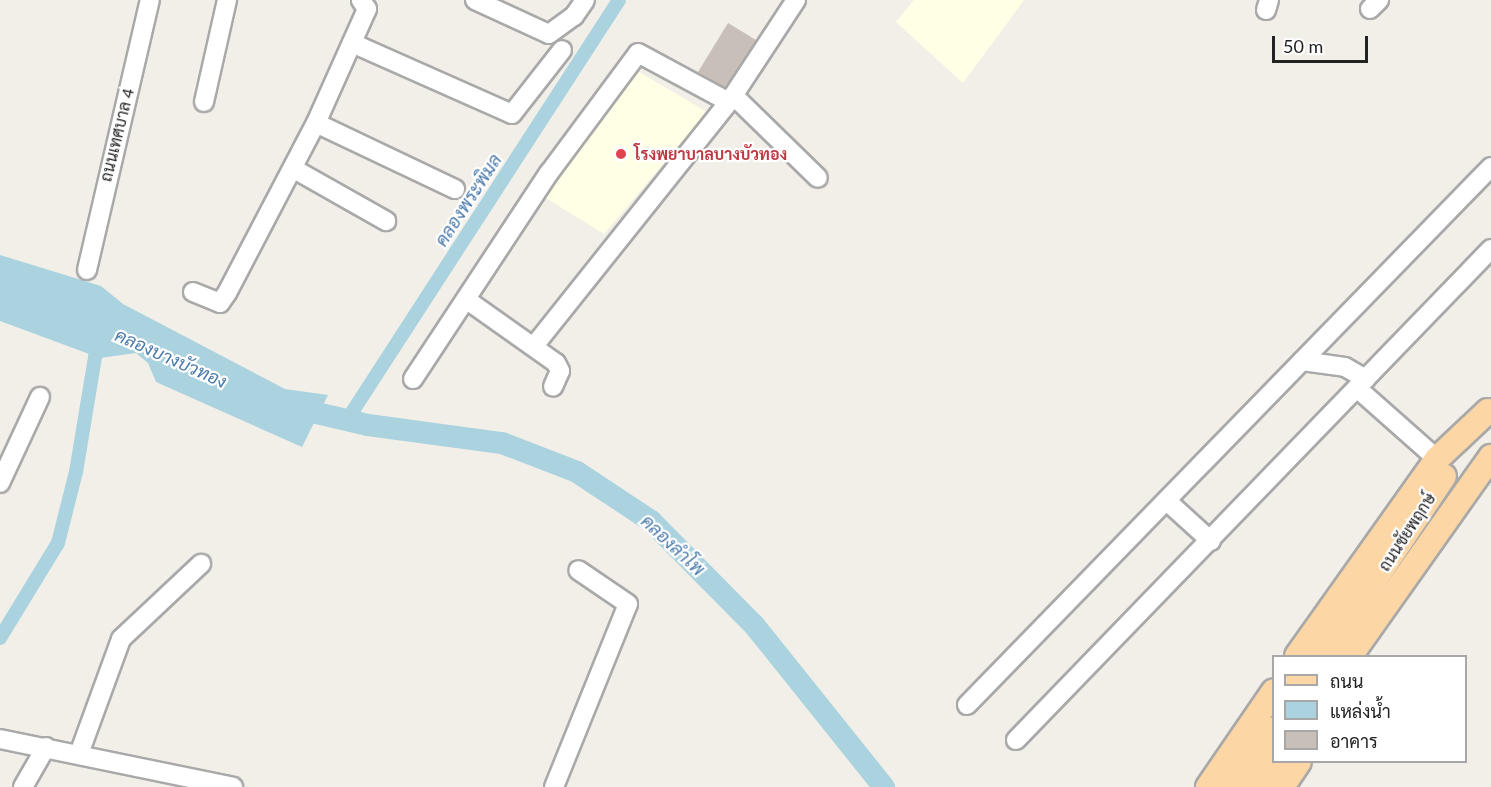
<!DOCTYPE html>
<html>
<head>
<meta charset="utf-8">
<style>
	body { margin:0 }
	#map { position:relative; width:1491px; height:787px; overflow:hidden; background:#f2efe9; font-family:Lato,Sarabun,sans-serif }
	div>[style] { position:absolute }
	.education>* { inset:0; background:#ffffe5 }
	.water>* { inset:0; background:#aad3df }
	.canal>* { height:14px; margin:-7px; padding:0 7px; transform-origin:7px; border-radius:7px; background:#aad3df }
	.river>* { height:22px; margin:-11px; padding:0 11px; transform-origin:11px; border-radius:11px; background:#aad3df }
	.building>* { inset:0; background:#c7bfb8 }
	.roads { filter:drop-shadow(2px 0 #a9a9a9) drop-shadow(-2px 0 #a9a9a9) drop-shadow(0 2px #a9a9a9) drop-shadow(0 -2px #a9a9a9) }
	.minor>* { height:18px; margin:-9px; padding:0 9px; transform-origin:9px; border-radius:9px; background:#fff }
	.major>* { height:24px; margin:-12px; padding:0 12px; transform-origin:12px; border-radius:12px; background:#fcd6a4 }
	.dots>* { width:16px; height:16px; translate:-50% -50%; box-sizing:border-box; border:3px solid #fff; border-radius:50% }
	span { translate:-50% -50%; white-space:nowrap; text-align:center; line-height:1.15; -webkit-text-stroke:4.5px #fff; paint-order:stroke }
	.street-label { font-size:16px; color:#222 }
	.health-label { font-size:16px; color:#be3a42; font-weight:700 }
	.left { translate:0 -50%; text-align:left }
	.water-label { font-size:18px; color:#4a7aab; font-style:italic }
	.legend { position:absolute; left:1272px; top:655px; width:195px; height:108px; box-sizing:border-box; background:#fff; border:2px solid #a7a7a7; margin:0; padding:8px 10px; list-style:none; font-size:18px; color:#222 }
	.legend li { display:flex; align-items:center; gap:12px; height:30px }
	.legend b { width:30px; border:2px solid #a7a7a7 }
	.scale { position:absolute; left:1272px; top:36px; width:96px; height:27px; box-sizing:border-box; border:3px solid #222; border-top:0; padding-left:8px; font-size:18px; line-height:21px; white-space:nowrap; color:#222; -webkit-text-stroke:4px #fff; paint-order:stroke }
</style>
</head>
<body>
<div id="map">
	<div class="education">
		<i style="clip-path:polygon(914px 0,1024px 0,963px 83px,896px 22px)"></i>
		<i style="clip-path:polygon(629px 66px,707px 112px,604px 234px,541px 195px)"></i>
	</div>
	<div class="water">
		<i style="clip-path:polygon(0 255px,101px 286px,123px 304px,285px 389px,328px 395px,302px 447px,156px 382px,148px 363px,136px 353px,100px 358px,0 321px)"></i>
	</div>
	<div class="canal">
		<i style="left:347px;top:420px;width:500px;rotate:-57.07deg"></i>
		<i style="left:0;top:638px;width:111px;rotate:-58.6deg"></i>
		<i style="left:58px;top:543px;width:73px;rotate:-75.8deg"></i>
		<i style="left:76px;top:472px;width:135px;rotate:-80.6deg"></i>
	</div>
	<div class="river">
		<i style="left:291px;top:407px;width:79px;rotate:13.2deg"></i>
		<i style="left:368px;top:425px;width:135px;rotate:7.7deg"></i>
		<i style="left:502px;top:443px;width:80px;rotate:21.1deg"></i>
		<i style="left:577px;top:472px;width:89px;rotate:33.5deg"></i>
		<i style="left:651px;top:521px;width:146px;rotate:45.3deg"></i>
		<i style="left:754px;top:625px;width:208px;rotate:51.3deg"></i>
	</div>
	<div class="building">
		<i style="clip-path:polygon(728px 23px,756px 40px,725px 87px,698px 72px)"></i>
	</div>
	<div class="roads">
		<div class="minor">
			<i style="left:475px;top:0;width:81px;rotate:24.7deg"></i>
			<i style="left:549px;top:34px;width:31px;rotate:-36deg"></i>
			<i style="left:574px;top:16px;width:19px;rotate:-55deg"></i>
			<i style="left:1370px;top:9px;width:13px;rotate:-45deg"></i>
			<i style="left:1266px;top:10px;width:10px;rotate:-73deg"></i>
			<i style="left:352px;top:43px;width:175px;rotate:23.9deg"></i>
			<i style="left:512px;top:114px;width:81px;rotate:-52deg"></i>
			<i style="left:734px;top:96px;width:117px;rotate:44.3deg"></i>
			<i style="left:204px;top:102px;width:105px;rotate:-77.3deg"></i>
			<i style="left:316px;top:123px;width:154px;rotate:25.4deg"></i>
			<i style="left:294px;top:169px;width:106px;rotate:29.5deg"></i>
			<i style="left:87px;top:270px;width:277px;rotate:-76.9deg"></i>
			<i style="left:193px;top:292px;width:29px;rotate:22deg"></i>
			<i style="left:220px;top:303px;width:12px;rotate:-55deg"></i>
			<i style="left:227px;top:293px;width:192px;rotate:-62.4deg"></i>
			<i style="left:316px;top:123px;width:125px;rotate:-65.9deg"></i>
			<i style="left:367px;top:9px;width:11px;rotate:-124deg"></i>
			<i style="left:467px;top:300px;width:109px;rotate:35.3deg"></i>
			<i style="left:556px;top:363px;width:9px;rotate:63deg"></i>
			<i style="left:560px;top:371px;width:17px;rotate:114deg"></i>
			<i style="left:534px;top:346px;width:312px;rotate:-51.4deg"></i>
			<i style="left:729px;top:102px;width:122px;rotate:-56.7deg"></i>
			<i style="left:1302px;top:361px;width:43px;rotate:7.9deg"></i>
			<i style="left:1345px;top:367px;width:24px;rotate:30deg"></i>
			<i style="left:413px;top:379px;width:247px;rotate:-56.6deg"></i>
			<i style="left:549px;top:173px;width:149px;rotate:-53.4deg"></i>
			<i style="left:638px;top:53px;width:103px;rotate:28.3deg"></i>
			<i style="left:1358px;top:389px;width:106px;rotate:41.5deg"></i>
			<i style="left:0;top:483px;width:95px;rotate:-65.1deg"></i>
			<i style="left:1168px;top:502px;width:58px;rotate:42.2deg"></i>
			<i style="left:967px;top:705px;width:751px;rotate:-45.76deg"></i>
			<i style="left:0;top:739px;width:238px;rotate:11.6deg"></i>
			<i style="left:1016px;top:740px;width:683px;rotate:-45.95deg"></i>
			<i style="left:79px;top:754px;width:122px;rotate:-69.9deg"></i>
			<i style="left:121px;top:639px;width:110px;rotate:-43.2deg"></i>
			<i style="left:23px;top:787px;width:46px;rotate:-60.1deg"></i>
			<i style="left:554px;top:787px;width:197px;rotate:-68deg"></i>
			<i style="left:628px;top:604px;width:60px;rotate:-145.8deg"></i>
		</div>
		<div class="major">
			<i style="left:1297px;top:656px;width:242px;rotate:-54.6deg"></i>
			<i style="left:1437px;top:459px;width:70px;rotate:-43.3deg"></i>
			<i style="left:1324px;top:656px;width:216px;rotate:-56.3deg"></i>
			<i style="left:1350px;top:656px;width:244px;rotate:-54.7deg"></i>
			<i style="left:1208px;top:787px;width:116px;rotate:-55.5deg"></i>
			<i style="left:1234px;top:787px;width:70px;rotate:-55.4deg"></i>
			<i style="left:1259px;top:787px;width:31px;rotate:-54deg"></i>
			<i style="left:1282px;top:787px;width:30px;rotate:-56deg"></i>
		</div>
	</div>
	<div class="dots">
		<i style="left:621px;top:154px;background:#e0444e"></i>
	</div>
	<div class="street-label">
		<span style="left:117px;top:135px;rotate:-76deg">ถนนเทศบาล 4</span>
		<span style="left:1407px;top:532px;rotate:-57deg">ถนนชัยพฤกษ์</span>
	</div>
	<div class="health-label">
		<span class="left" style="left:634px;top:154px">โรงพยาบาลบางบัวทอง</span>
	</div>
	<div class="water-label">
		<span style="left:468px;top:200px;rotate:-57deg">คลองพระพิมล</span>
		<span style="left:171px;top:358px;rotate:24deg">คลองบางบัวทอง</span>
		<span style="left:673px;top:545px;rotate:43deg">คลองลำโพ</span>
	</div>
	<ul class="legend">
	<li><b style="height:8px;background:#fcd6a4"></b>ถนน</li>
	<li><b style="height:16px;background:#aad3df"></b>แหล่งน้ำ</li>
	<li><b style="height:16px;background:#c7bfb8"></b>อาคาร</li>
	</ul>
	<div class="scale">50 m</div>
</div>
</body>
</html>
